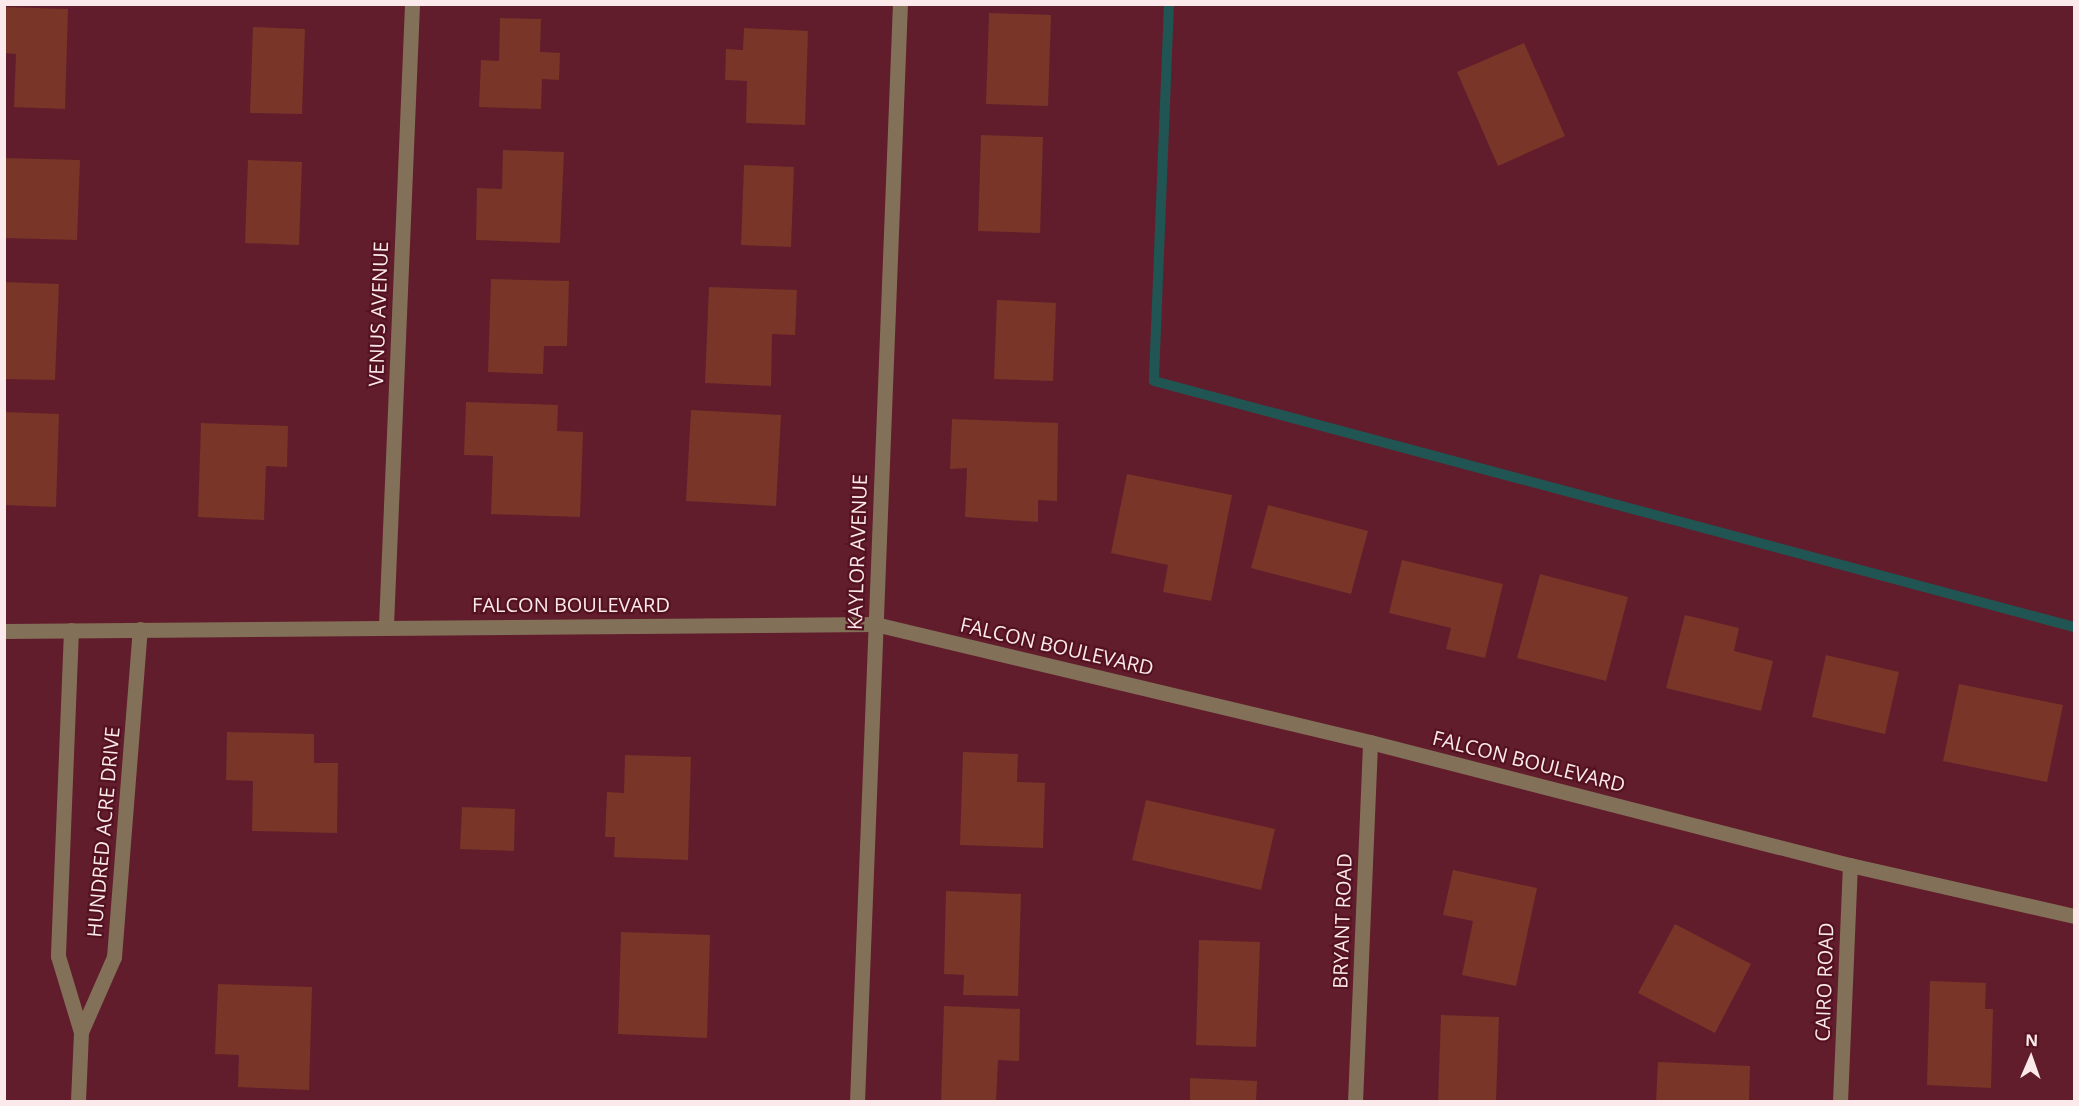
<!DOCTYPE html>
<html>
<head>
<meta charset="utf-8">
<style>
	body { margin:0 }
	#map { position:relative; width:2079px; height:1106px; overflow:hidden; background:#611d2b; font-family:"Open Sans",sans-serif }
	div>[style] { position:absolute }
	.stream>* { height:10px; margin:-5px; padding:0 5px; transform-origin:5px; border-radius:5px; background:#205553 }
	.building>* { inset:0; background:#783528 }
	.minor>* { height:15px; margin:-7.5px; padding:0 7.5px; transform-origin:7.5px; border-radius:7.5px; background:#837058 }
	span { translate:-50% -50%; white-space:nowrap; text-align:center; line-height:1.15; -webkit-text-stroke:4.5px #541221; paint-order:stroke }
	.street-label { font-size:20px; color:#fbe9eb }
	.frame { position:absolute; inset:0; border:6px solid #fbe9eb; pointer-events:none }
	.north { position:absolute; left:2001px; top:1028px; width:60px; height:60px; -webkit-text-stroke:4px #541221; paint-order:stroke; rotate:2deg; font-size:16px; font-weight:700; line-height:24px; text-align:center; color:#fbe9eb }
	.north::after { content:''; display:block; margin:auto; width:21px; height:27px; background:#fbe9eb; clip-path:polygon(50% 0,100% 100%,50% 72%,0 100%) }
</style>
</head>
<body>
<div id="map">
	<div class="stream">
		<i style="left:1169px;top:4px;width:377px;rotate:92.3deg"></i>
		<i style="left:1154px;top:381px;width:952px;rotate:14.97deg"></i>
	</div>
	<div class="building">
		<i style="clip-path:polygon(4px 7px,68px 9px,65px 109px,14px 107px,16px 54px,4px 53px)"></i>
		<i style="clip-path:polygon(989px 13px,1051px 15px,1048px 106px,986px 104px)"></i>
		<i style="clip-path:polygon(500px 18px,541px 19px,540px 52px,560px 53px,559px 80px,542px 79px,541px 109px,479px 107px,481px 60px,499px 61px)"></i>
		<i style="clip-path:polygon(253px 27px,305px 29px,302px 114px,250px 113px)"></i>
		<i style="clip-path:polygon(744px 28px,808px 31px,805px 125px,746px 123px,747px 81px,725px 80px,726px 49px,743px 50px)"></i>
		<i style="clip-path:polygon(1524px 43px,1565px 136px,1498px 166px,1457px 72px)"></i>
		<i style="clip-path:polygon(981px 135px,1043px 137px,1040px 233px,978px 231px)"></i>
		<i style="clip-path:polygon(503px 150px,564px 152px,560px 243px,476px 240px,477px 188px,502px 189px)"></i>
		<i style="clip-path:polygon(4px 158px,80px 160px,77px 240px,4px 238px)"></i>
		<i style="clip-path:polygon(248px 160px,302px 162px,299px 245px,245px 243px)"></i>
		<i style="clip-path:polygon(744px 165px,794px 167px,791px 247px,741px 245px)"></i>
		<i style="clip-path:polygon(491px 279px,569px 281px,567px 346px,544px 346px,543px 374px,488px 372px)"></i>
		<i style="clip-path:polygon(4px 282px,59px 284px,55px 380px,4px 379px)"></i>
		<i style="clip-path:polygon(709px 287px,797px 290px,795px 335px,772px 334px,771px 386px,705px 383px)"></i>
		<i style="clip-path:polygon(997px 300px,1056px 303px,1053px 381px,994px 379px)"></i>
		<i style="clip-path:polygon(466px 402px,558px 405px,557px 431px,583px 432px,580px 517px,491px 514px,493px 456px,464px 455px)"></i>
		<i style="clip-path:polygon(691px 410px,781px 415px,776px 506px,686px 501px)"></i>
		<i style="clip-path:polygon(4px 412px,59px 414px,56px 507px,4px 505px)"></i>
		<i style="clip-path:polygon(952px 419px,1058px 423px,1057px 501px,1038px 500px,1038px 522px,965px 517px,967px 468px,950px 469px)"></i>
		<i style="clip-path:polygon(201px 423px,288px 426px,287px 467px,266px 466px,264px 520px,198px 517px)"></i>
		<i style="clip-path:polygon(1127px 474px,1232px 495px,1211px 601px,1163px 592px,1168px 565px,1111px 553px)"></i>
		<i style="clip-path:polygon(1268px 505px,1368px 531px,1351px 594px,1251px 568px)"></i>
		<i style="clip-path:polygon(1402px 560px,1503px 584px,1485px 658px,1446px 649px,1451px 628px,1389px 613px)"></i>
		<i style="clip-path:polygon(1540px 574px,1628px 597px,1606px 681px,1517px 658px)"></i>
		<i style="clip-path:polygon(1685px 615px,1739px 628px,1734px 651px,1773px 661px,1761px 711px,1666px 688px)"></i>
		<i style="clip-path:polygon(1826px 655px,1899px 672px,1885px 734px,1812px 717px)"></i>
		<i style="clip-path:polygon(1959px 684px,2063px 705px,2047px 782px,1943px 761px)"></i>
		<i style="clip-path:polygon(227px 732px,314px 734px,314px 763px,338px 763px,337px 833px,252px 831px,253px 781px,226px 780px)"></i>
		<i style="clip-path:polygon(963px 752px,1018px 754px,1017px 782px,1045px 783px,1043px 848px,960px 845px)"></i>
		<i style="clip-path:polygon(625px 755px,691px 757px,688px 860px,614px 857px,615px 837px,605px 837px,607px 792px,624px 793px)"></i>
		<i style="clip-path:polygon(1146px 800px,1275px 829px,1261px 890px,1132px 860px)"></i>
		<i style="clip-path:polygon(462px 807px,515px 809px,514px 851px,460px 849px)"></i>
		<i style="clip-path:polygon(1453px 870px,1537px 888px,1516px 986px,1462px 975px,1473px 921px,1443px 915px)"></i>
		<i style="clip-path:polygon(946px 891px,1021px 894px,1018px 996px,963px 995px,964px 975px,944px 974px)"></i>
		<i style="clip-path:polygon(1675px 924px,1751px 964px,1715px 1033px,1638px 993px)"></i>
		<i style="clip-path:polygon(621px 932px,710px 935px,707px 1038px,618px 1034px)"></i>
		<i style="clip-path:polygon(1199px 940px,1260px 942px,1256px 1047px,1196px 1045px)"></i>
		<i style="clip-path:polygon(1930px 981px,1986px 983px,1985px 1009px,1993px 1009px,1991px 1088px,1927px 1085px)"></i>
		<i style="clip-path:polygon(218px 984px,312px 987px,309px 1090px,238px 1087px,239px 1055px,215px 1054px)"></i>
		<i style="clip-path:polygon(944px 1006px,1020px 1009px,1019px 1061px,998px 1060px,996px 1102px,941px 1102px)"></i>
		<i style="clip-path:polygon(1441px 1015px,1499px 1017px,1496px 1102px,1438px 1102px)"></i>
		<i style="clip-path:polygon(1658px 1062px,1750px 1066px,1749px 1102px,1656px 1102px)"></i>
		<i style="clip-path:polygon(1190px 1078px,1257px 1081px,1256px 1102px,1190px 1102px)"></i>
	</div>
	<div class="minor">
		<i style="left:386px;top:625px;width:622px;rotate:-87.6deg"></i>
		<i style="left:71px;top:630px;width:326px;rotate:92.3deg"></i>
		<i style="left:58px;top:956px;width:79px;rotate:73.2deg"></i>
		<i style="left:81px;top:1032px;width:70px;rotate:92.5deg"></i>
		<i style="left:4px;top:631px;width:871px;rotate:-0.46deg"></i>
		<i style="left:875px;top:624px;width:509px;rotate:13.41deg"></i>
		<i style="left:1370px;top:742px;width:496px;rotate:14.4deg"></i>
		<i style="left:1850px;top:865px;width:230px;rotate:12.8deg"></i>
		<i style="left:81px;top:1032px;width:82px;rotate:-66.3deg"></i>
		<i style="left:114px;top:957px;width:329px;rotate:-85.5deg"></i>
		<i style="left:857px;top:1102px;width:1099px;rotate:-87.76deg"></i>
		<i style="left:1355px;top:1102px;width:360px;rotate:-87.6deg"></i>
		<i style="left:1840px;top:1102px;width:237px;rotate:-87.6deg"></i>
	</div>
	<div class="street-label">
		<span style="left:378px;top:314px;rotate:-88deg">VENUS AVENUE</span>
		<span style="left:857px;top:552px;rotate:-88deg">KAYLOR AVENUE</span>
		<span style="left:571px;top:604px">FALCON BOULEVARD</span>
		<span style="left:1057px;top:646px;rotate:13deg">FALCON BOULEVARD</span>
		<span style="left:1529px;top:761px;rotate:14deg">FALCON BOULEVARD</span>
		<span style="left:103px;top:832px;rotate:-85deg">HUNDRED ACRE DRIVE</span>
		<span style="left:1342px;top:921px;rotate:-88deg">BRYANT ROAD</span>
		<span style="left:1824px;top:982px;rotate:-88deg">CAIRO ROAD</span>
	</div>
	<div class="frame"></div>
	<div class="north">N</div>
</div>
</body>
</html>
